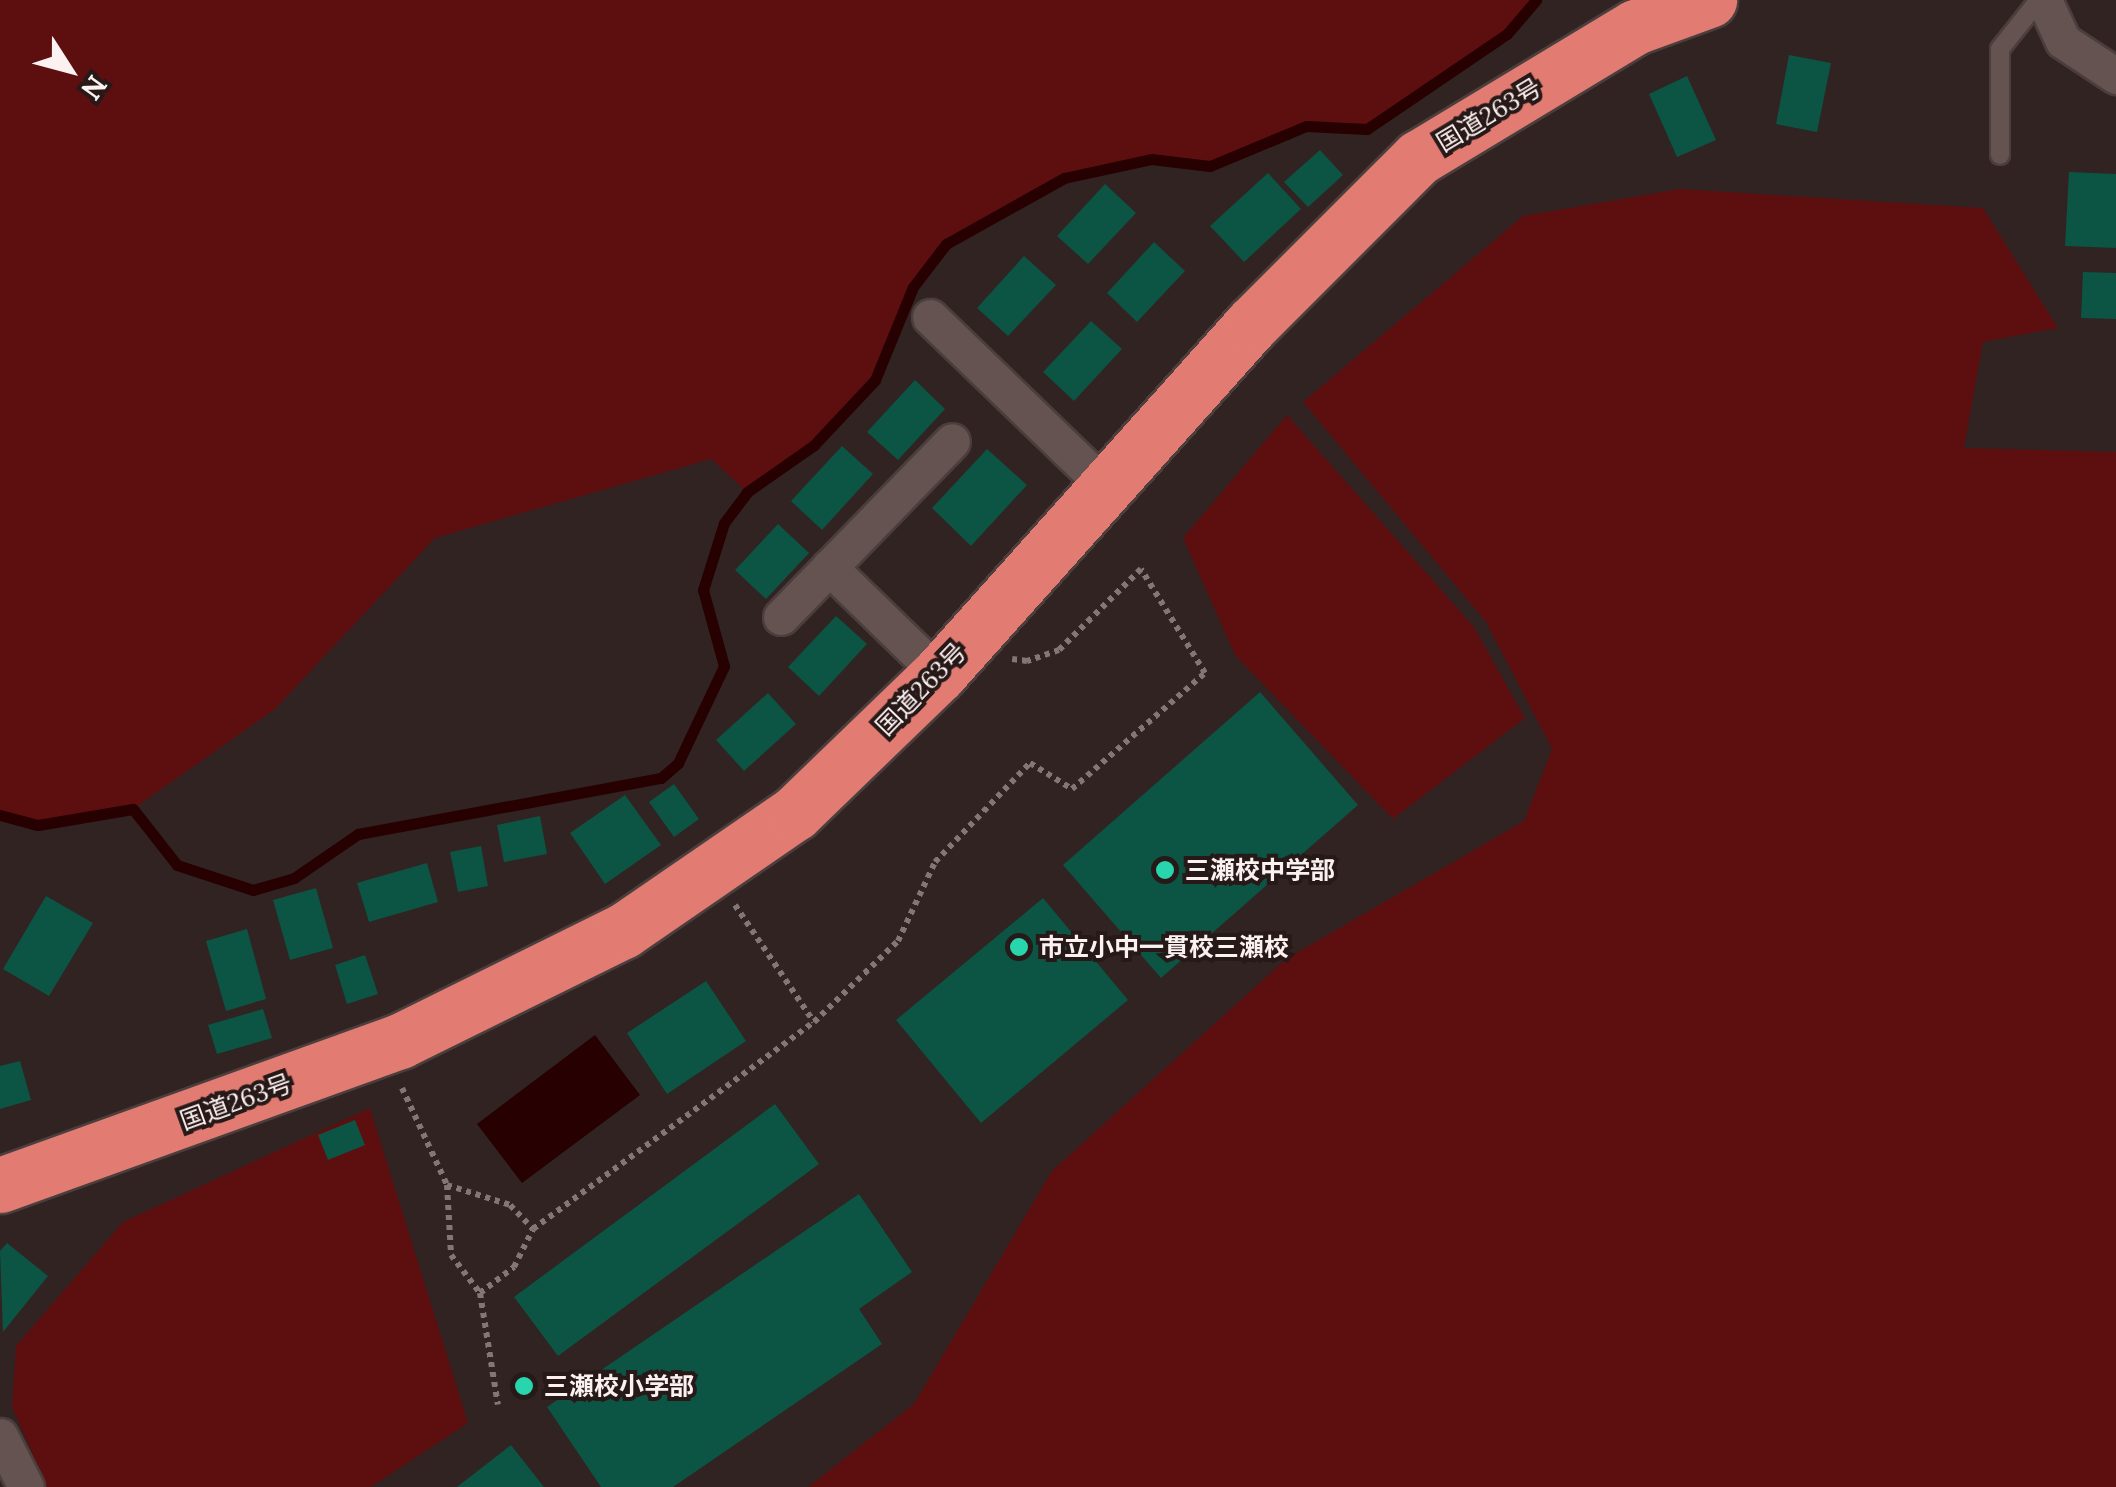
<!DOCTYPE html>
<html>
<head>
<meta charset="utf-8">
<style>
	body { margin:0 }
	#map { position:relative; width:2116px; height:1487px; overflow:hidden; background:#312321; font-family:Lora,"Noto Sans JP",serif }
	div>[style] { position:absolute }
	.green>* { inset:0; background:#5d0f10 }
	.water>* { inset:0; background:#270001 }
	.stream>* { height:11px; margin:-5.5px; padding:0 5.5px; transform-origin:5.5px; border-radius:5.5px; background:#270001 }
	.building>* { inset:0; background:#0c5443 }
	.path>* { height:6px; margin-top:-3px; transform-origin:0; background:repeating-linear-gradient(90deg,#837775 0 5px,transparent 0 10px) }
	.roads { filter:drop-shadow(2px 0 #4b3e3d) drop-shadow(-2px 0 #4b3e3d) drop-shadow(0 2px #4b3e3d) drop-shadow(0 -2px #4b3e3d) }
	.lane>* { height:18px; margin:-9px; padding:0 9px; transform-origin:9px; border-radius:9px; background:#645351 }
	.street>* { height:35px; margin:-17.5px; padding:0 17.5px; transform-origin:17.5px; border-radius:17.5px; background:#645351 }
	.highway>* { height:55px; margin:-27.5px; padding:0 27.5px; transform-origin:27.5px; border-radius:27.5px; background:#e27c73 }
	.dots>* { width:28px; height:28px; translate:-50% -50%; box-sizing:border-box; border:5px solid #271918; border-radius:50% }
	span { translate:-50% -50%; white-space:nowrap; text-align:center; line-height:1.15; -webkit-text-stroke:8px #271918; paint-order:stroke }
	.street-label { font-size:25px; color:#fbf1f0 }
	.poi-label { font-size:25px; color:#fbf1f0; font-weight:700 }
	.left { translate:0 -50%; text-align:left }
	.north { position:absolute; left:20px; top:20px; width:100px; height:100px; -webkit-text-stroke:8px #271918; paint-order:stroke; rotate:126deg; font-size:28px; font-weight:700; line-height:40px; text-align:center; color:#fbf1f0 }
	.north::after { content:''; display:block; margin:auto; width:35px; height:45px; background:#fbf1f0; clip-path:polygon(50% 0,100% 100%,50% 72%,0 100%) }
</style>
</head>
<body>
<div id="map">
	<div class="green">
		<i style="clip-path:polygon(0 0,1536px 0,1507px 34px,1367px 129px,1306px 126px,1210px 166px,1151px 159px,1064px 178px,946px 244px,913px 287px,875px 380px,814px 445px,747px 492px,711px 459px,435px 538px,275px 709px,133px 809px,38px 825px,0 815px)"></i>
		<i style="clip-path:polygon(1680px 189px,1983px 208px,2058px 328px,1983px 342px,1964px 448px,2116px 452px,2116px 1487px,808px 1487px,914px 1404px,1052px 1171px,1286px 959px,1524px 821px,1552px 749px,1486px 622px,1303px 402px,1523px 216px)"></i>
		<i style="clip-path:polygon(1287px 415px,1474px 627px,1525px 718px,1393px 819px,1235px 655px,1183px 538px)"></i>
		<i style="clip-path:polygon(370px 1108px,468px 1423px,371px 1487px,47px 1487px,12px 1407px,16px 1346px,123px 1222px)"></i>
	</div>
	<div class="water">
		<i style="clip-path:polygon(595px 1035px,640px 1095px,522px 1183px,477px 1124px)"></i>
	</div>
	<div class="stream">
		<i style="left:0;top:815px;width:39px;rotate:15deg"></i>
		<i style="left:38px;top:825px;width:96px;rotate:-9.6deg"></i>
		<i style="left:133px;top:809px;width:71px;rotate:51.8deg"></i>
		<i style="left:177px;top:865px;width:80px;rotate:18.2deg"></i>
		<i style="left:253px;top:890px;width:43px;rotate:-16.3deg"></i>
		<i style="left:294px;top:878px;width:78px;rotate:-34.5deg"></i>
		<i style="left:358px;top:834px;width:308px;rotate:-10.5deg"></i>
		<i style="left:661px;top:778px;width:23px;rotate:-41deg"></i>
		<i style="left:678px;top:763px;width:107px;rotate:-64.6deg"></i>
		<i style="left:724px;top:666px;width:79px;rotate:-105.4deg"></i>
		<i style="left:703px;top:590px;width:70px;rotate:-72.6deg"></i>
		<i style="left:724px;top:523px;width:39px;rotate:-53deg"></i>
		<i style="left:747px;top:492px;width:82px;rotate:-35deg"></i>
		<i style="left:814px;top:445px;width:89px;rotate:-46.8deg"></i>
		<i style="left:875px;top:380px;width:100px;rotate:-67.8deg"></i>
		<i style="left:913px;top:287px;width:54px;rotate:-52.5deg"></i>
		<i style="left:946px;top:244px;width:135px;rotate:-29.2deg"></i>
		<i style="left:1064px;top:178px;width:89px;rotate:-12.3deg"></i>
		<i style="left:1151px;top:159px;width:59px;rotate:6.8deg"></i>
		<i style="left:1210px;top:166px;width:104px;rotate:-22.6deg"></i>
		<i style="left:1306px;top:126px;width:61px;rotate:2.8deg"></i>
		<i style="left:1367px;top:129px;width:169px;rotate:-34.2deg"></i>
		<i style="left:1507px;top:34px;width:45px;rotate:-49.5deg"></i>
	</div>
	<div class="building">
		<i style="clip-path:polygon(1789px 55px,1831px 63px,1817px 132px,1776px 124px)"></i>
		<i style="clip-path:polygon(1687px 76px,1716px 140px,1677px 157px,1649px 94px)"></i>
		<i style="clip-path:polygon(1320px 150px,1343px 175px,1308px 207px,1284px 182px)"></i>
		<i style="clip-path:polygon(2069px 172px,2116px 174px,2116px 248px,2065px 246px)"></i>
		<i style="clip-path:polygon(1268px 173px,1301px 209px,1244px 262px,1210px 226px)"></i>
		<i style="clip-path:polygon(1105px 184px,1136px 213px,1088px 264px,1057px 236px)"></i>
		<i style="clip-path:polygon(1154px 242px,1185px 271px,1137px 322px,1107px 293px)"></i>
		<i style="clip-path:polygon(1024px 256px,1056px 285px,1008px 336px,977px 308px)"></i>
		<i style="clip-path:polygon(2083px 272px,2116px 273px,2116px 319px,2081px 318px)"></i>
		<i style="clip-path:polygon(1091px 321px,1122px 349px,1074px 401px,1043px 372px)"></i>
		<i style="clip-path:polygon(915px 380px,945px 409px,898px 460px,867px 432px)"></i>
		<i style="clip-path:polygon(842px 446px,873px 474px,822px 530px,791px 501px)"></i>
		<i style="clip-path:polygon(987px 449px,1027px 485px,971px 546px,932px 508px)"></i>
		<i style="clip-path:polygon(778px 524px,809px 553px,766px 599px,735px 570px)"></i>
		<i style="clip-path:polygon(836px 616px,867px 644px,819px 696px,788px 667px)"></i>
		<i style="clip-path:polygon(1260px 692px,1358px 805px,1161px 978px,1063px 865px)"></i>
		<i style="clip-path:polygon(768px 693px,796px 724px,744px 771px,716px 740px)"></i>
		<i style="clip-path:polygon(674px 784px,699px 819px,674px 837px,649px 802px)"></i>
		<i style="clip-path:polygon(625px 795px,661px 845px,605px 884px,570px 833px)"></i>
		<i style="clip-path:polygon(540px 816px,547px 854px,504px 862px,497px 825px)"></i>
		<i style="clip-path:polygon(481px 846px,488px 886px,458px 892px,450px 852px)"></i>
		<i style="clip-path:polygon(427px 863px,438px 902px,369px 922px,357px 883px)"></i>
		<i style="clip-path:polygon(316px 888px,333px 948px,290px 960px,273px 900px)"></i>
		<i style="clip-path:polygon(46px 896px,93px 923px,49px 996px,3px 969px)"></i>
		<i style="clip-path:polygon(1043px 898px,1128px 1000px,981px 1123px,896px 1020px)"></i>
		<i style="clip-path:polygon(247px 929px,266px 999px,226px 1011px,206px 941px)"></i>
		<i style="clip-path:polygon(365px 955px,378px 994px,347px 1004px,335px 965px)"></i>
		<i style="clip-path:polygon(706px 981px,746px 1041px,667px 1094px,627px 1033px)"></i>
		<i style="clip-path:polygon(263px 1009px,272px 1038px,217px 1054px,208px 1025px)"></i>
		<i style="clip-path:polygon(20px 1061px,31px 1100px,0 1109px,0 1066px)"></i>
		<i style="clip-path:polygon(775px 1104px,819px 1164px,558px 1356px,514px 1297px)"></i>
		<i style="clip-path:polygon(355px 1120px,365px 1145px,328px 1160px,318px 1135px)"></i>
		<i style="clip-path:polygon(859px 1194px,912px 1272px,859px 1309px,882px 1344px,673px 1487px,601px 1487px,547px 1407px)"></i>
		<i style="clip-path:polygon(7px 1243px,48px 1276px,3px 1332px,0 1251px)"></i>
		<i style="clip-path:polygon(511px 1445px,544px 1487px,457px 1487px)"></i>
	</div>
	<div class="path">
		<i style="left:735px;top:905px;width:141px;rotate:56deg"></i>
		<i style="left:402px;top:1088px;width:107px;rotate:65.1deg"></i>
		<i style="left:447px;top:1185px;width:70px;rotate:86.7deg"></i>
		<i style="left:451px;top:1255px;width:48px;rotate:52.7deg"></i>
		<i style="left:480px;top:1293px;width:113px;rotate:80.9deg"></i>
		<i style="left:447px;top:1185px;width:66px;rotate:17.6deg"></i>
		<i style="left:510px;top:1205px;width:33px;rotate:46deg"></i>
		<i style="left:533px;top:1229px;width:349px;rotate:-36.4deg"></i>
		<i style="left:814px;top:1022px;width:117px;rotate:-44deg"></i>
		<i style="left:898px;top:941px;width:87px;rotate:-64.9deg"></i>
		<i style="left:935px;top:862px;width:137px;rotate:-46.2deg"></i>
		<i style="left:1030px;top:763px;width:49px;rotate:31.8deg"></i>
		<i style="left:1072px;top:789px;width:176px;rotate:-41.1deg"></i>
		<i style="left:1205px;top:673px;width:122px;rotate:-121.6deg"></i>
		<i style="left:1141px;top:569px;width:115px;rotate:135.4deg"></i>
		<i style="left:1059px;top:650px;width:34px;rotate:161deg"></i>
		<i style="left:1027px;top:661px;width:15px;rotate:-172deg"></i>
		<i style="left:480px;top:1293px;width:43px;rotate:-37.4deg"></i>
		<i style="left:514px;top:1267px;width:42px;rotate:-63.4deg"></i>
	</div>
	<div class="roads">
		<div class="lane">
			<i style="left:2000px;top:155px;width:106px;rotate:-90deg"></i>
			<i style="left:2000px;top:49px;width:63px;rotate:-51.5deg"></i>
		</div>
		<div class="street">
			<i style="left:2044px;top:0;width:45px;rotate:65.1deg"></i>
			<i style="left:2063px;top:41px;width:64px;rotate:33.4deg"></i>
			<i style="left:930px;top:317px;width:245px;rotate:44deg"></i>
			<i style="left:829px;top:567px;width:153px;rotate:44.2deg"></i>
			<i style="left:781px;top:617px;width:245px;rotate:-45.8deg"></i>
			<i style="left:0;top:1436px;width:57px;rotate:63deg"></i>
		</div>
		<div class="highway">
			<i style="left:0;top:1185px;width:425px;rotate:-19.8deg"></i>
			<i style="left:400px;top:1041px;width:249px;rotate:-26.3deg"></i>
			<i style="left:623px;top:931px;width:209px;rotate:-34.5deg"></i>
			<i style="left:795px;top:813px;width:200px;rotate:-44deg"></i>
			<i style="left:939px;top:674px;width:470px;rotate:-48.2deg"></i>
			<i style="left:1252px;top:324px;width:235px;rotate:-45deg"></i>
			<i style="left:1418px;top:158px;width:253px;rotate:-31.1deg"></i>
			<i style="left:1635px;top:27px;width:79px;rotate:-20deg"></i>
		</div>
	</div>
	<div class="dots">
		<i style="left:1165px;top:870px;background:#28d5ad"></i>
		<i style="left:1019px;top:947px;background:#28d5ad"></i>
		<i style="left:524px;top:1386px;background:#28d5ad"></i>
	</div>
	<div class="street-label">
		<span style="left:1489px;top:115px;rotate:-31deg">国道263号</span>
		<span style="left:921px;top:689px;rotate:-46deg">国道263号</span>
		<span style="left:236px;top:1102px;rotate:-20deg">国道263号</span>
	</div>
	<div class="poi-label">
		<span class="left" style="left:1185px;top:870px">三瀬校中学部</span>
		<span class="left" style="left:1039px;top:947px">市立小中一貫校三瀬校</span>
		<span class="left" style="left:544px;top:1386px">三瀬校小学部</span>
	</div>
	<div class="north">N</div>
</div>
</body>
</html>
